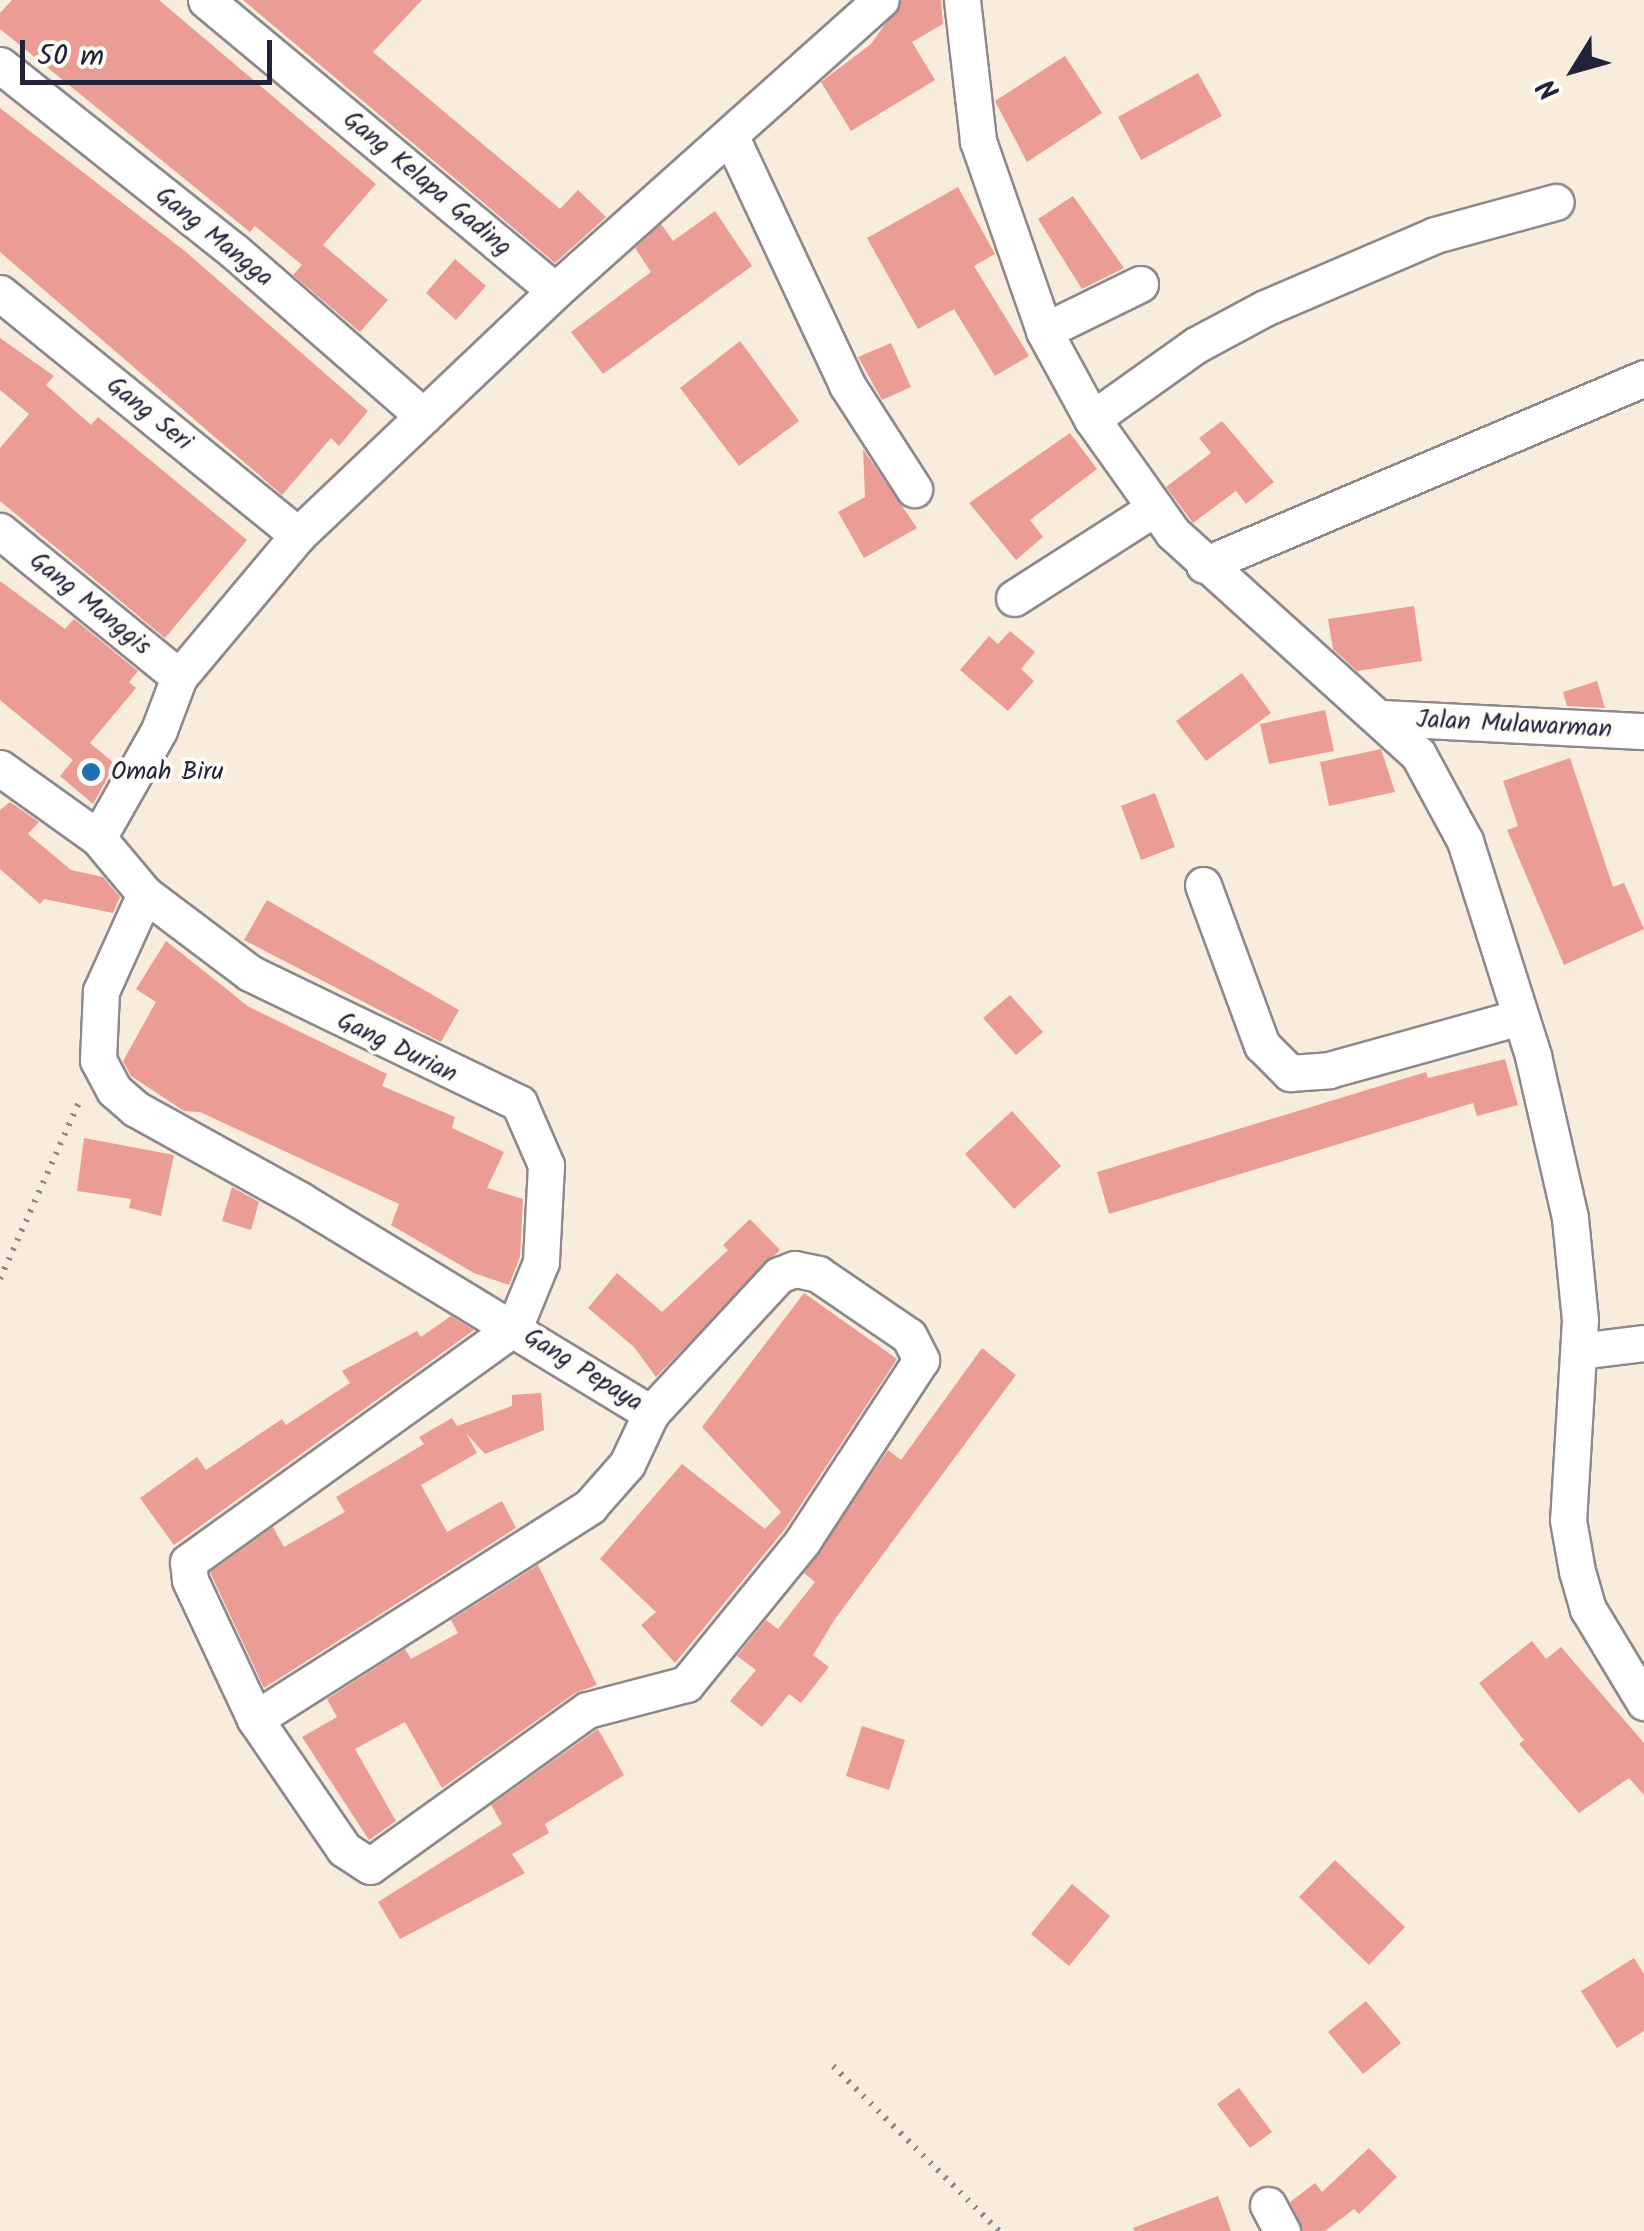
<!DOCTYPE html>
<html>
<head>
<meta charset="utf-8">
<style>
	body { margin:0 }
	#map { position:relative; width:1644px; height:2231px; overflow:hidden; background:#f8eddc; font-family:Kalam,sans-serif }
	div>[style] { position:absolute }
	.building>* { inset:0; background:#eb9c94 }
	.path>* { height:6px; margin-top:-3px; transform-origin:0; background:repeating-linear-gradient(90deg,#8d888c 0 2.5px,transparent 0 10.5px) }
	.roads { filter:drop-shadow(2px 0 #8d888c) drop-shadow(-2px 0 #8d888c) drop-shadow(0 2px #8d888c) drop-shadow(0 -2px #8d888c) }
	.street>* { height:35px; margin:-17.5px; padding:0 17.5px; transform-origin:17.5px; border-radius:17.5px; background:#fff }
	.dots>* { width:28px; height:28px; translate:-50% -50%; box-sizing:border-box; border:5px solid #fdfcf7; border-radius:50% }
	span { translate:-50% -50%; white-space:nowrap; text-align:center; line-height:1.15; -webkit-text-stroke:8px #fdfcf7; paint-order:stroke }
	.street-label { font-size:25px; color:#22223b }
	.poi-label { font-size:25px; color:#22223b }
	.left { translate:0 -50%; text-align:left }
	.north { position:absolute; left:1524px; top:20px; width:100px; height:100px; -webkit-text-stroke:8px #fdfcf7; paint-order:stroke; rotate:233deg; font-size:28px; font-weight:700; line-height:40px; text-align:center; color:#22223b }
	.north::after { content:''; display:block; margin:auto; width:35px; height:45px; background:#22223b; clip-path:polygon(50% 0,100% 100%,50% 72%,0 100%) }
	.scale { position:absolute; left:20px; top:40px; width:252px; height:45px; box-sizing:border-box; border:5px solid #22223b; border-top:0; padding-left:12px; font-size:30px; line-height:35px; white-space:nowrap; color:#22223b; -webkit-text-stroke:8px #fdfcf7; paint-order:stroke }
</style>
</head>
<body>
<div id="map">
	<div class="building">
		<i style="clip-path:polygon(12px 0,159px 0,376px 184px,323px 245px,388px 300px,360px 332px,293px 275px,302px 265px,255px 226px,250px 232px,0 29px,0 13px)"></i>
		<i style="clip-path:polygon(243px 0,422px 0,373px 52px,560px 209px,578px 190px,606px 217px,555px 263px)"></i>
		<i style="clip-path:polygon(902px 0,941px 0,943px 24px,912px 42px,935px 80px,851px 131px,821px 82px,871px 44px)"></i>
		<i style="clip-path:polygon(1065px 56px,1102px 113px,1027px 162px,995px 101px)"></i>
		<i style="clip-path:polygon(1198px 73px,1222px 116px,1141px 160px,1118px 117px)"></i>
		<i style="clip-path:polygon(0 108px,186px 252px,368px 411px,339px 446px,331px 438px,282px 495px,0 252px)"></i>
		<i style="clip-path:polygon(958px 187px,995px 254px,974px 266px,1029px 356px,995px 376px,954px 309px,918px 329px,867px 238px)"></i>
		<i style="clip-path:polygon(1073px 196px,1124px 268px,1082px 289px,1038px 219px)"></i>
		<i style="clip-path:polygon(715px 211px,752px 266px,603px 374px,571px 332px,651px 272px,635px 248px,661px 224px,673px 241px)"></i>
		<i style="clip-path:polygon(455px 259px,486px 286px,456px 320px,426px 293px)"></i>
		<i style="clip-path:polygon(0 338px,54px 376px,46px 385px,91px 425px,98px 417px,247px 540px,165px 638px,0 501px,0 448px,29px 414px,0 390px)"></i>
		<i style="clip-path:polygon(740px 341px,799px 421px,739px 466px,680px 388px)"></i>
		<i style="clip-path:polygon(891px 343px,911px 387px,882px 400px,858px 357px)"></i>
		<i style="clip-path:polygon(1222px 421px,1274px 482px,1246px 504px,1236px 491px,1193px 523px,1166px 487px,1211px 453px,1199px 438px)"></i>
		<i style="clip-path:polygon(1070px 433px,1097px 469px,1030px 520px,1043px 537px,1016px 560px,969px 503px)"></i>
		<i style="clip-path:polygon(863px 449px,917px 528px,864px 558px,838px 512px,865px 497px)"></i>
		<i style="clip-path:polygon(0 581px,65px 629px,74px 619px,138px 671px,129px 682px,136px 688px,90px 743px,115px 764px,93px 804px,60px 776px,73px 760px,0 700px)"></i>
		<i style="clip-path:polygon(1414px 606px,1422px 661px,1357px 671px,1333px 649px,1328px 619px)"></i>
		<i style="clip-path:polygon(1010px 631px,1035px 652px,1021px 669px,1034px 681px,1008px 711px,960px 670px,989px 636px,998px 644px)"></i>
		<i style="clip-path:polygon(1242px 673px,1271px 713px,1206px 761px,1176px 721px)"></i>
		<i style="clip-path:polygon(1597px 681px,1605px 708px,1567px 706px,1563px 692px)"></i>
		<i style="clip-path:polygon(1325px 710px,1334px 751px,1269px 764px,1260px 724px)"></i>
		<i style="clip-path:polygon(1381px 749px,1395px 792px,1329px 806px,1320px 762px)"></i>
		<i style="clip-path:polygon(1570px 758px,1613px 887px,1624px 883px,1644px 929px,1564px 965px,1507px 830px,1518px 826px,1503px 781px)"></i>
		<i style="clip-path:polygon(1155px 793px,1175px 847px,1141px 860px,1121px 806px)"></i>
		<i style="clip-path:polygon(10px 802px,39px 822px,28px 834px,71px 870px,103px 877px,120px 897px,113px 913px,44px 899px,40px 904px,0 869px,0 810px)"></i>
		<i style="clip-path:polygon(267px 900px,459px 1010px,441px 1042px,244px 940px)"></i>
		<i style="clip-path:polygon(166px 941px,249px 1007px,387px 1074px,382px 1086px,455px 1117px,452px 1128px,504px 1152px,487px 1188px,523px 1199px,520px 1257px,509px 1285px,474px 1273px,391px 1225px,399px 1204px,200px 1112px,184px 1111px,131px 1076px,123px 1061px,156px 1002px,136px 989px)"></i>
		<i style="clip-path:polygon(1010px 995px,1043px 1032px,1016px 1055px,983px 1018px)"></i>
		<i style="clip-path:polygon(1505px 1059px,1518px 1105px,1477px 1116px,1473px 1103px,1109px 1214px,1097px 1172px,1426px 1072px,1428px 1078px)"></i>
		<i style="clip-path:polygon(1012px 1111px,1061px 1166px,1014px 1209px,965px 1154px)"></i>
		<i style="clip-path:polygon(84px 1138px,174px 1155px,161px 1216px,129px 1208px,131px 1199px,77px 1191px)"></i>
		<i style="clip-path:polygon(232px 1187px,259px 1202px,251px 1230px,222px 1221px)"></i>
		<i style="clip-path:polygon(750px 1219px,780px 1250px,656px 1377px,634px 1347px,588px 1308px,617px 1273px,662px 1312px,728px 1250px,723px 1245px)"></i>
		<i style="clip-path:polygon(804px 1293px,897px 1359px,785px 1529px,675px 1663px,641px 1625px,656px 1612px,600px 1559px,682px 1464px,765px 1529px,781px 1512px,702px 1427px)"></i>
		<i style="clip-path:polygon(451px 1316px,474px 1330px,174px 1545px,140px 1498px,197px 1457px,206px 1470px,282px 1419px,286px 1425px,350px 1383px,342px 1371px,417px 1331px,421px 1337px)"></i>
		<i style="clip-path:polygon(982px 1348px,1016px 1375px,835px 1619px,813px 1655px,829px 1667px,801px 1703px,789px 1694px,762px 1727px,730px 1701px,756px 1670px,737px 1656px,766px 1620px,778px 1629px,815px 1582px,804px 1573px,888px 1450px,901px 1460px)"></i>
		<i style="clip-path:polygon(541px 1393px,544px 1430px,485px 1454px,466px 1433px,477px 1453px,421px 1485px,447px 1532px,502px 1501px,516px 1528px,264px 1688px,210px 1572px,273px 1527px,284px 1547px,345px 1512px,336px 1497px,424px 1444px,419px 1437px,452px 1418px,457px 1426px,512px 1406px,512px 1395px)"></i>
		<i style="clip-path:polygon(538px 1565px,597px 1685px,575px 1693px,442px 1788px,405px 1722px,355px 1749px,396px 1821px,369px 1840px,302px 1737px,337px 1717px,327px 1699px,405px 1649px,411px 1659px,458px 1633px,451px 1620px)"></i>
		<i style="clip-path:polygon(1532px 1641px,1546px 1659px,1561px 1647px,1644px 1743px,1644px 1795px,1629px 1778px,1579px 1813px,1519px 1744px,1524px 1740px,1479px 1683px)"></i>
		<i style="clip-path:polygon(862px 1726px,905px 1740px,889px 1790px,846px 1776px)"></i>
		<i style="clip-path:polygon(598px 1729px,624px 1775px,545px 1824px,549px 1833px,512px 1854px,525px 1873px,400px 1939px,378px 1902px,502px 1824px,491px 1805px)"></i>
		<i style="clip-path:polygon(1335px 1860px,1405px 1927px,1369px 1965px,1299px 1897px)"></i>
		<i style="clip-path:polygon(1072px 1884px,1110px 1916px,1069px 1966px,1031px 1934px)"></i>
		<i style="clip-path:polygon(1634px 1958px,1644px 1974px,1644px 2031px,1617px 2048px,1581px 1991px)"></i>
		<i style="clip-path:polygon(1366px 2001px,1401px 2043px,1363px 2074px,1328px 2032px)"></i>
		<i style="clip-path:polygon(1239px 2088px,1272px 2132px,1250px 2148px,1217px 2104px)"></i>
		<i style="clip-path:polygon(1369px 2148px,1397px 2177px,1359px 2214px,1354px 2209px,1325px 2231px,1303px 2231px,1290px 2202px,1315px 2183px,1322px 2192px)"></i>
		<i style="clip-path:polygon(1218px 2196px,1231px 2231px,1134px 2231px,1133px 2228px)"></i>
	</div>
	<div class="path">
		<i style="left:0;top:1279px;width:198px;rotate:-65.9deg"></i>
		<i style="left:833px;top:2066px;width:234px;rotate:44.8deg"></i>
	</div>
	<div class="roads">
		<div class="street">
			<i style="left:206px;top:0;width:454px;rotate:39.8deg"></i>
			<i style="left:962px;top:0;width:142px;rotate:83.5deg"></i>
			<i style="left:978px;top:141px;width:201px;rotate:70.8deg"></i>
			<i style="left:1044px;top:331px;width:100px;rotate:61.4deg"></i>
			<i style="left:1092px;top:419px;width:140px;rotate:54.6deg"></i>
			<i style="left:1173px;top:533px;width:330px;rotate:42.1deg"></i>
			<i style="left:1418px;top:754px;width:99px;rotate:61.6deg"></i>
			<i style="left:1465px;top:841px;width:225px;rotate:72.4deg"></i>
			<i style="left:1533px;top:1056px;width:166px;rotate:77.1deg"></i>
			<i style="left:1570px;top:1218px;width:102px;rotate:84.4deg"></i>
			<i style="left:1580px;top:1320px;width:200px;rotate:93.4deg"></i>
			<i style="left:1568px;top:1520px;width:52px;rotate:80deg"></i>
			<i style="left:1577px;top:1571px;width:40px;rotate:74deg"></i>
			<i style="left:1588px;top:1609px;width:109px;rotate:58.9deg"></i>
			<i style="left:0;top:65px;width:299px;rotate:38.5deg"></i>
			<i style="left:234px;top:251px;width:251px;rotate:41.1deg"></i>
			<i style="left:731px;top:137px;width:274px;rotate:64.9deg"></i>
			<i style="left:847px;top:385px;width:124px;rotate:57.2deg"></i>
			<i style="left:0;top:293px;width:384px;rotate:39.1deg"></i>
			<i style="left:1044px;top:331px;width:107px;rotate:-26.1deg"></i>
			<i style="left:1092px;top:419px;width:128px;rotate:-35.4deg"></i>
			<i style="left:1196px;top:345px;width:78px;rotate:-28.2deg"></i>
			<i style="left:1265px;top:308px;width:185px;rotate:-23.2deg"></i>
			<i style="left:1435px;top:235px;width:125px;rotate:-15.3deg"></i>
			<i style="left:0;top:531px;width:231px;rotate:39.2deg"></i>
			<i style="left:1204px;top:565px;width:478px;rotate:-23deg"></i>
			<i style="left:1014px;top:598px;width:167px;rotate:-32.6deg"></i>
			<i style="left:1384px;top:718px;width:260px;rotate:2.9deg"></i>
			<i style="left:0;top:768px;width:120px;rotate:35.5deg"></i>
			<i style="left:98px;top:838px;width:73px;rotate:50deg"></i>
			<i style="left:145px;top:894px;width:131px;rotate:37deg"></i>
			<i style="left:250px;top:973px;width:299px;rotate:25.8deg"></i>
			<i style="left:519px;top:1103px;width:68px;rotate:66.5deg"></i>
			<i style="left:546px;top:1165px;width:97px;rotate:93deg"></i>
			<i style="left:541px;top:1262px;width:71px;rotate:112.2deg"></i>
			<i style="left:98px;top:838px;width:124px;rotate:-60.5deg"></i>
			<i style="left:159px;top:730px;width:57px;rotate:-69.3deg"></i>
			<i style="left:179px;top:677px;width:185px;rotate:-50deg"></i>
			<i style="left:298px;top:535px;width:354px;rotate:-43.5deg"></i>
			<i style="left:555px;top:291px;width:437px;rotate:-41.8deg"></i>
			<i style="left:1203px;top:885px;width:171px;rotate:69.8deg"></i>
			<i style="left:1262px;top:1045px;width:40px;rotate:45deg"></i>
			<i style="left:1290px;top:1073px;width:39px;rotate:-4deg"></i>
			<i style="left:1329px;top:1070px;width:198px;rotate:-15.5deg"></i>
			<i style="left:145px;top:894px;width:107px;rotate:114.4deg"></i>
			<i style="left:101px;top:991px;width:69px;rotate:92.5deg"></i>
			<i style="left:98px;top:1060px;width:34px;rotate:62deg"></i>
			<i style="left:114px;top:1090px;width:29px;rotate:41deg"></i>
			<i style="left:136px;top:1109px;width:188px;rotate:29deg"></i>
			<i style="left:300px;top:1200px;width:411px;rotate:31.3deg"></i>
			<i style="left:1579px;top:1351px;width:65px;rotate:-7deg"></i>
			<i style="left:255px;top:1719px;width:397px;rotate:-32.4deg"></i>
			<i style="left:590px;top:1506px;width:56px;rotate:-48.6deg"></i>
			<i style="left:627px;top:1464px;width:56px;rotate:-64.8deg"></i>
			<i style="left:651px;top:1413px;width:188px;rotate:-47.2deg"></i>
			<i style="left:779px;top:1275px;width:17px;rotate:-21deg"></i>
			<i style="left:795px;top:1269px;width:24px;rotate:12deg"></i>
			<i style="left:818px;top:1274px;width:110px;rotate:34.3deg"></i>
			<i style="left:909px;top:1336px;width:27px;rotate:63deg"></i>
			<i style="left:921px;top:1360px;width:217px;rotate:123.2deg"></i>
			<i style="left:802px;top:1542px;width:183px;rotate:129.2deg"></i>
			<i style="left:686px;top:1684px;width:102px;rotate:165.3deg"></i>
			<i style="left:587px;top:1710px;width:267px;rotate:144.3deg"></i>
			<i style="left:370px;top:1866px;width:31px;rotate:-147deg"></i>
			<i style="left:344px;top:1849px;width:158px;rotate:-124.4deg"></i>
			<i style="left:255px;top:1719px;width:153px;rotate:-115.1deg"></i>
			<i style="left:190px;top:1580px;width:18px;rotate:-96deg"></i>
			<i style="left:188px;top:1562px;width:401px;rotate:-35.7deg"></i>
			<i style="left:1268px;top:2205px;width:30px;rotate:62deg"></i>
		</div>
	</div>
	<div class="dots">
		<i style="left:91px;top:772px;background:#1f6fb2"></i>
	</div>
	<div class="street-label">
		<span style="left:427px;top:184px;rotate:40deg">Gang Kelapa Gading</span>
		<span style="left:214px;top:237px;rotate:39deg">Gang Mangga</span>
		<span style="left:149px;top:414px;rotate:39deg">Gang Seri</span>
		<span style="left:90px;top:604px;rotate:39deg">Gang Manggis</span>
		<span style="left:1514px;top:725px;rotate:3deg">Jalan Mulawarman</span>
		<span style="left:397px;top:1048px;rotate:26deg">Gang Durian</span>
		<span style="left:583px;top:1370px;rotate:32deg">Gang Pepaya</span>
	</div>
	<div class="poi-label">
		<span class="left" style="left:111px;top:772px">Omah Biru</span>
	</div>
	<div class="north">N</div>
	<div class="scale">50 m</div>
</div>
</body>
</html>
